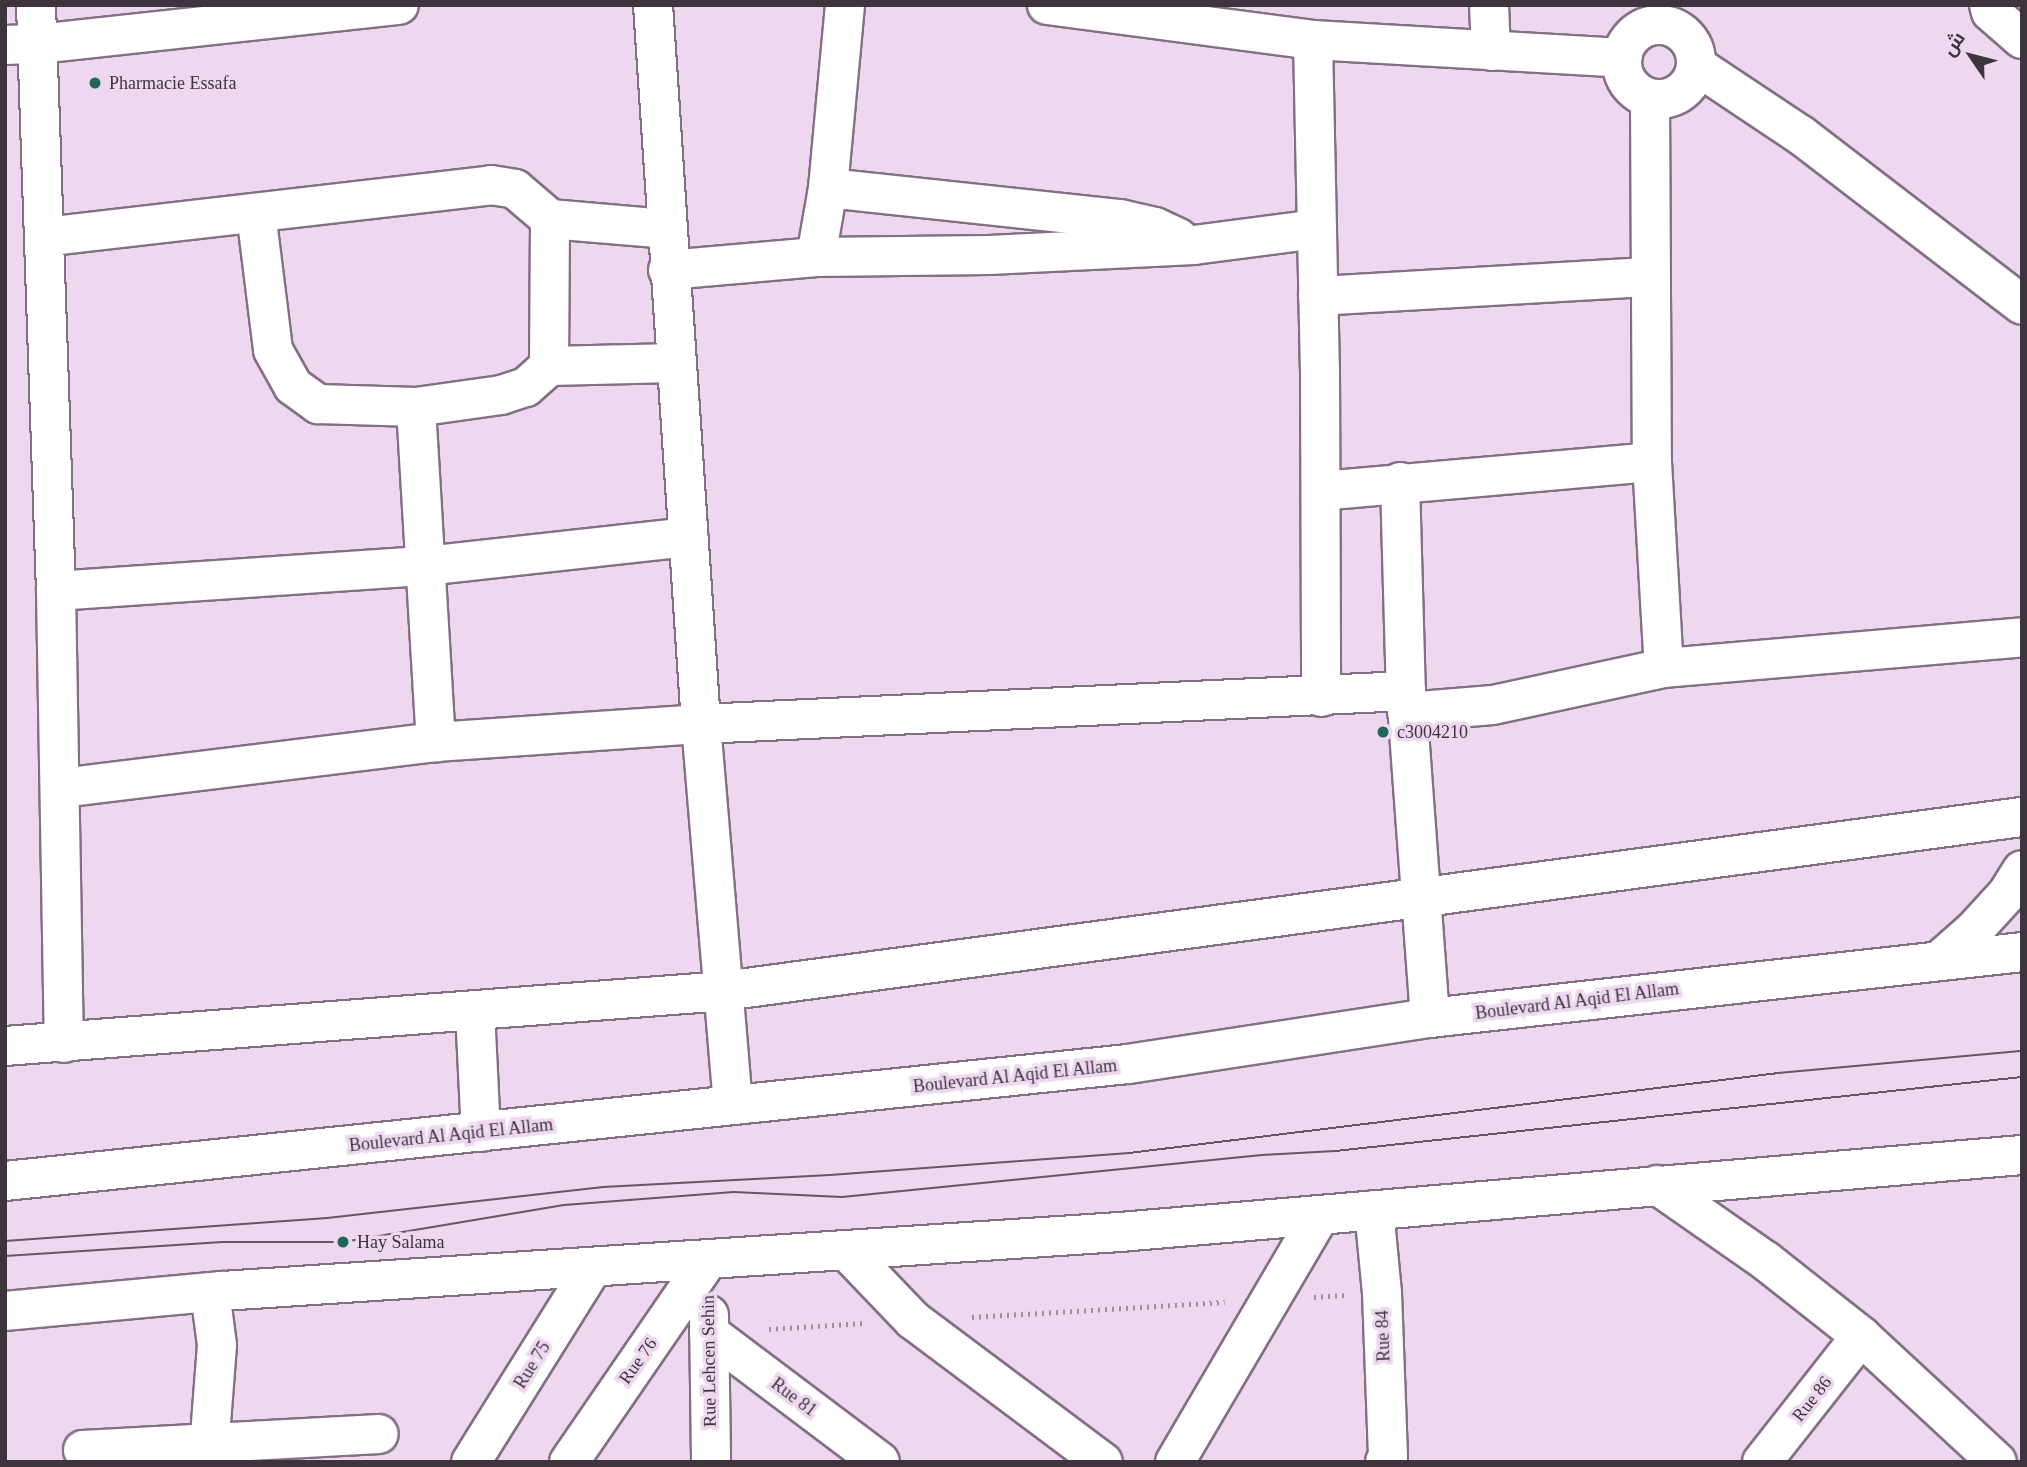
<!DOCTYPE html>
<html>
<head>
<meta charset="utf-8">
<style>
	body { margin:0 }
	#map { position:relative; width:2027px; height:1467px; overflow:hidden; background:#eed8f0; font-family:"Times New Roman",Cairo,serif }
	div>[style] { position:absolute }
	.path>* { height:4.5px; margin-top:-2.25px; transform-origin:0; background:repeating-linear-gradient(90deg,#9f8ea0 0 2px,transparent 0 7px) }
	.roads { filter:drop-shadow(2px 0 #837085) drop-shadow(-2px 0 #837085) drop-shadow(0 2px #837085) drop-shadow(0 -2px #837085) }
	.minor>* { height:38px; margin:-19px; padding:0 19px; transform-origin:19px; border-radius:19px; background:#fff }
	.minor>.ring { margin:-19px; padding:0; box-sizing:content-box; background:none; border:38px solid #fff; border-radius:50% }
	.major>* { height:38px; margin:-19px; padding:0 19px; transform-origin:19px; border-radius:19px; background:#fff }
	.tram>* { height:2px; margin:-1px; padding:0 1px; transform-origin:1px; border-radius:1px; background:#635764 }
	.dots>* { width:19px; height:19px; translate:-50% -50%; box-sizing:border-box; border:4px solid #eed8f0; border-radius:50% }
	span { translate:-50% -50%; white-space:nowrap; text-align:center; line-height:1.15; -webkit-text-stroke:7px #eed8f0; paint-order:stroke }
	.poi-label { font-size:18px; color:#3d343d }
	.left { translate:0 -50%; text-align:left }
	.street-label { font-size:18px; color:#3d343d }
	.frame { position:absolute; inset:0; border:7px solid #3d343d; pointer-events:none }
	.north { position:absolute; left:1936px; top:21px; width:70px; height:70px; -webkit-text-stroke:5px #eed8f0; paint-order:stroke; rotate:305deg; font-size:19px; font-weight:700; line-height:28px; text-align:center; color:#3d343d }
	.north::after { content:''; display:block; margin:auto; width:24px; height:32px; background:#3d343d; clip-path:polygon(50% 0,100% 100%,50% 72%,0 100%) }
</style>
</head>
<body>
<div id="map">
	<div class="path">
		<i style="left:1314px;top:1297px;width:30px;rotate:-4deg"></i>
		<i style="left:972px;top:1317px;width:253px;rotate:-3.4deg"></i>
		<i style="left:769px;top:1329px;width:96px;rotate:-3.6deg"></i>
	</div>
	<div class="roads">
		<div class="minor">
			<i style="left:36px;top:5px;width:586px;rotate:88.05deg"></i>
			<i style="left:56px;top:591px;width:452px;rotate:89deg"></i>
			<i style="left:653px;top:5px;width:721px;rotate:86.18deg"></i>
			<i style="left:701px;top:724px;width:382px;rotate:85.2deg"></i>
			<i style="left:1047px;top:5px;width:268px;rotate:7.5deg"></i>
			<i style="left:1313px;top:40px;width:310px;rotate:3.3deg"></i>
			<i style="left:1489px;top:5px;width:46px;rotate:87.5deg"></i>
			<i style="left:1989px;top:5px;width:7px;rotate:74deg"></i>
			<i style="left:1991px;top:12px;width:41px;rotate:41.1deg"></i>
			<i class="ring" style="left:1622px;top:25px;width:36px;height:36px"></i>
			<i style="left:1313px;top:40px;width:330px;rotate:88.8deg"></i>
			<i style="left:1320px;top:370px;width:327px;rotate:89.8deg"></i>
			<i style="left:5px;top:45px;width:33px;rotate:-2deg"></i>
			<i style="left:38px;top:44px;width:363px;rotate:-6.2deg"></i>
			<i style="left:1697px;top:66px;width:126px;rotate:33.7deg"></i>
			<i style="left:1802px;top:136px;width:277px;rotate:37.5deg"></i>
			<i style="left:1650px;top:99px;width:363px;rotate:89.7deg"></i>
			<i style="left:1652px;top:462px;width:206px;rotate:86.7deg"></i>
			<i style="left:828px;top:188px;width:294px;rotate:6.1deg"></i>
			<i style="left:1120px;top:219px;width:36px;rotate:13deg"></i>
			<i style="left:1155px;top:227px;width:26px;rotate:25deg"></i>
			<i style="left:256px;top:213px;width:138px;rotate:82.9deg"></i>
			<i style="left:273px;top:350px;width:41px;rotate:60.9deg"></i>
			<i style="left:293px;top:386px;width:31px;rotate:36deg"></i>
			<i style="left:318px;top:404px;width:98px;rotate:1.8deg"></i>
			<i style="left:416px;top:407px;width:86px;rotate:-8deg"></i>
			<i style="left:501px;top:395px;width:26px;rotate:-18deg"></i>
			<i style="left:526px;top:387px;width:31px;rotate:-42deg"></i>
			<i style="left:549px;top:366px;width:127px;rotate:-1.4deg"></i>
			<i style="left:44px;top:237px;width:450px;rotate:-6.6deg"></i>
			<i style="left:491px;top:185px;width:24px;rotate:9deg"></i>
			<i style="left:515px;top:189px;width:46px;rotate:40.6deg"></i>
			<i style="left:550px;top:219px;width:116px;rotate:4.9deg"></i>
			<i style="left:816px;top:257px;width:173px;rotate:-0.7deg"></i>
			<i style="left:989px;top:255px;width:205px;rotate:-2.8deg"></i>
			<i style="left:1194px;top:245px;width:124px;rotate:-7.4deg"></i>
			<i style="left:668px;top:270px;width:149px;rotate:-5deg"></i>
			<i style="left:816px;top:257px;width:70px;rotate:-80.1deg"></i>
			<i style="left:828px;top:188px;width:184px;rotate:-84.7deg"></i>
			<i style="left:1318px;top:296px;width:332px;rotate:-3.3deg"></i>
			<i style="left:549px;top:366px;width:147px;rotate:-89.6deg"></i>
			<i style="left:416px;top:407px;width:336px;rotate:86.6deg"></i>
			<i style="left:1400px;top:482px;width:209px;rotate:88.4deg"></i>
			<i style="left:1406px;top:691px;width:328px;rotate:85.8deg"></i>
			<i style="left:1321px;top:491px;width:332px;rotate:-5deg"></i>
			<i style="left:56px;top:591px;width:370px;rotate:-3.9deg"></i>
			<i style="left:425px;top:566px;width:265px;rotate:-6.3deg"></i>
			<i style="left:1407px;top:712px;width:86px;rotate:-4.7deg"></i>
			<i style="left:1493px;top:705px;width:175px;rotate:-12.2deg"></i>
			<i style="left:1664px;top:668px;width:359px;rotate:-4.9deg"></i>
			<i style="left:61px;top:788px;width:378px;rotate:-7deg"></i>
			<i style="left:436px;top:742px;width:266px;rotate:-3.9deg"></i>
			<i style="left:701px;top:724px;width:706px;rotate:-2.68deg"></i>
			<i style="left:1940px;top:960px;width:47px;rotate:-41.5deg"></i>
			<i style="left:1975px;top:929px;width:47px;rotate:-47.6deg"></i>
			<i style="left:2007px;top:894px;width:28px;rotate:-58deg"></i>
			<i style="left:475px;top:1011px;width:121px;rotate:87.2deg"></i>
			<i style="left:5px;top:1046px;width:721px;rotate:-4.37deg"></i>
			<i style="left:724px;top:991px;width:1310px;rotate:-7.64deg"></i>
			<i style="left:1374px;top:1210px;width:83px;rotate:84.5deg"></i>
			<i style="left:1382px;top:1293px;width:165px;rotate:87.9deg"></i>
			<i style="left:1388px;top:1458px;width:5px;rotate:127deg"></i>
			<i style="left:847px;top:1251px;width:95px;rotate:46.3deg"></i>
			<i style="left:913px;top:1320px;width:237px;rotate:36.8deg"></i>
			<i style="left:709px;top:1315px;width:147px;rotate:89.2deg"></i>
			<i style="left:709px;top:1333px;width:214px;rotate:37deg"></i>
			<i style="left:83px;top:1450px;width:296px;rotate:-3.1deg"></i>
			<i style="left:208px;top:1462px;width:117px;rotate:-85.6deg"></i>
			<i style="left:217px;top:1345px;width:53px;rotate:-97.5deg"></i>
			<i style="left:471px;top:1462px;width:229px;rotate:-58deg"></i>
			<i style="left:569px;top:1462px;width:245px;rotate:-55.5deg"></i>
			<i style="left:1175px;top:1462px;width:284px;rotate:-59.6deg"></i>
			<i style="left:1762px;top:1462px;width:160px;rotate:-51.8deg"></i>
		</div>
		<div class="major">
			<i style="left:5px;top:1181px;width:1129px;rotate:-5.95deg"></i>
			<i style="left:1128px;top:1064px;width:305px;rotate:-8.7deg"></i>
			<i style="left:1430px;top:1018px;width:596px;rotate:-6.36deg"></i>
			<i style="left:1657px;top:1185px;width:133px;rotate:34.9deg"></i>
			<i style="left:1766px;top:1261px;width:121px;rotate:38.3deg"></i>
			<i style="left:1861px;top:1336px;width:185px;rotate:42.8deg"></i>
			<i style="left:5px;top:1311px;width:218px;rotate:-5.3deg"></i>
			<i style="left:222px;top:1291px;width:900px;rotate:-3.76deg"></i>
			<i style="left:1120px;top:1232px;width:905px;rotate:-4.88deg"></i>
		</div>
	</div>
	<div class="tram">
		<i style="left:5px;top:1241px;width:323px;rotate:-4.1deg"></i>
		<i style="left:327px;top:1218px;width:278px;rotate:-6.4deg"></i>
		<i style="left:603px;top:1187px;width:227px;rotate:-3deg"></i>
		<i style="left:830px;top:1175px;width:300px;rotate:-4.2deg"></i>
		<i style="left:1129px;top:1153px;width:655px;rotate:-7.02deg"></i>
		<i style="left:1779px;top:1073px;width:244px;rotate:-5.2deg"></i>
		<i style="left:5px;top:1256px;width:218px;rotate:-3.7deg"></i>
		<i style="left:223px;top:1242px;width:120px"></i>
		<i style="left:343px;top:1242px;width:224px;rotate:-9.5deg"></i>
		<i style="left:564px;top:1205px;width:170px;rotate:-4.4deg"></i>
		<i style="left:734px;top:1192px;width:108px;rotate:2.7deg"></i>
		<i style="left:842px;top:1197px;width:422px;rotate:-5.7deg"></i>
		<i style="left:1262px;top:1155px;width:73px;rotate:-3.1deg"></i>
		<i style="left:1335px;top:1151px;width:691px;rotate:-6.15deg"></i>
	</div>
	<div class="dots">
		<i style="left:95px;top:83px;background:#206557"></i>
		<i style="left:1383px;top:732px;background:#206557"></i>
		<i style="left:343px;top:1242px;background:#206557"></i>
	</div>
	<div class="poi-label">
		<span class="left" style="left:109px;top:83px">Pharmacie Essafa</span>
		<span class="left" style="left:1397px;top:732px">c3004210</span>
		<span class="left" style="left:357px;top:1242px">Hay Salama</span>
	</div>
	<div class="street-label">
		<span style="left:1577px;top:1001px;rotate:-7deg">Boulevard Al Aqid El Allam</span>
		<span style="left:1015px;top:1076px;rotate:-6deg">Boulevard Al Aqid El Allam</span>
		<span style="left:451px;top:1135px;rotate:-6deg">Boulevard Al Aqid El Allam</span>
		<span style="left:1383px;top:1336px;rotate:-92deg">Rue 84</span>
		<span style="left:638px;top:1361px;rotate:-55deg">Rue 76</span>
		<span style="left:709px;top:1361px;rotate:-91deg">Rue Lehcen Sehin</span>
		<span style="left:532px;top:1365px;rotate:-58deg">Rue 75</span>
		<span style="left:794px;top:1397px;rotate:37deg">Rue 81</span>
		<span style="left:1812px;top:1399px;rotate:-52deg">Rue 86</span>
	</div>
	<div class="frame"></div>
	<div class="north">ش</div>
</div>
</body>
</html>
